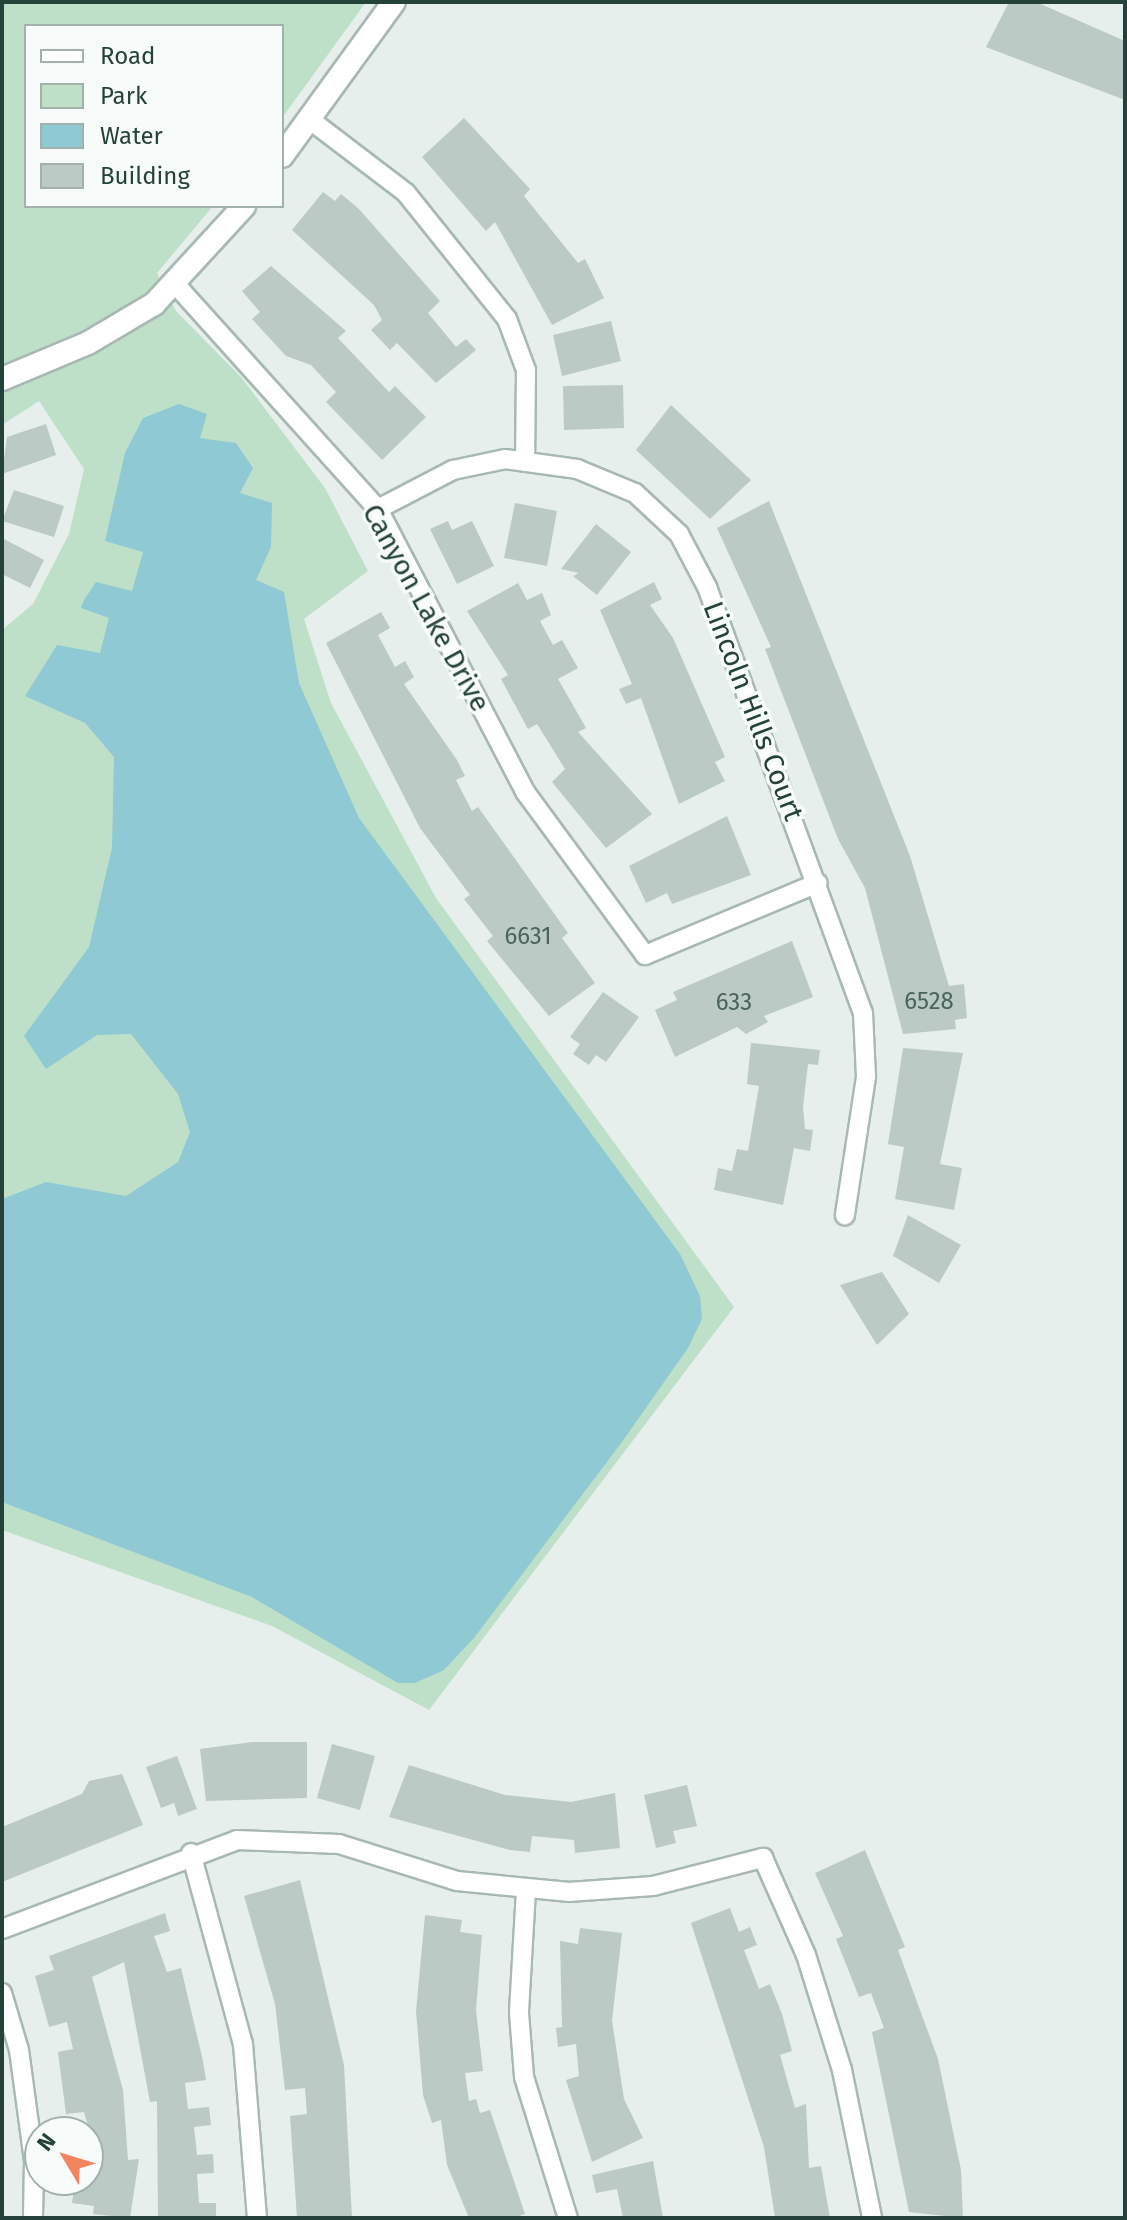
<!DOCTYPE html>
<html>
<head>
<meta charset="utf-8">
<style>
	body { margin:0 }
	#map { position:relative; width:1127px; height:2220px; overflow:hidden; background:#e6efeb; font-family:"Fira Sans",sans-serif }
	div>[style] { position:absolute }
	.green>* { inset:0; background:#bfe0c8 }
	.water>* { inset:0; background:#8ec9d4 }
	.building>* { inset:0; background:#bbcac4 }
	.roads { filter:drop-shadow(2px 0 #a8b8b2) drop-shadow(-2px 0 #a8b8b2) drop-shadow(0 2px #a8b8b2) drop-shadow(0 -2px #a8b8b2) }
	.minor>* { height:18px; margin:-9px; padding:0 9px; transform-origin:9px; border-radius:9px; background:#fff }
	.tertiary>* { height:22px; margin:-11px; padding:0 11px; transform-origin:11px; border-radius:11px; background:#fff }
	span { translate:-50% -50%; white-space:nowrap; text-align:center; line-height:1.15; -webkit-text-stroke:7px #f7fbf9; paint-order:stroke }
	.number-label { font-size:24px; color:#4a645c }
	.number-label span { -webkit-text-stroke-width:0 }
	.street-label { font-size:28px; color:#24423a }
	.frame { position:absolute; inset:0; border:4px solid #24423a; pointer-events:none }
	.legend { position:absolute; left:24px; top:24px; width:260px; height:184px; box-sizing:border-box; background:#f7fbf9; border:2px solid #a3b1ad; margin:0; padding:10px 14px; list-style:none; font-size:24px; color:#24423a }
	.legend li { display:flex; align-items:center; gap:16px; height:40px }
	.legend b { width:40px; border:2px solid #a3b1ad }
	.north { position:absolute; left:24px; top:2116px; width:80px; height:80px; box-sizing:border-box; background:#f7fbf9; border:2px solid #a3b1ad; border-radius:50%; rotate:308deg; font-size:22px; font-weight:700; line-height:32px; text-align:center; color:#24423a }
	.north::after { content:''; display:block; margin:auto; width:28px; height:36px; background:#f4845f; clip-path:polygon(50% 0,100% 100%,50% 72%,0 100%) }
</style>
</head>
<body>
<div id="map">
	<div class="green">
		<i style="clip-path:polygon(2px 2px,366px 2px,282px 118px,282px 26px,26px 26px,26px 206px,213px 206px,157px 273px,176px 311px,241px 377px,325px 488px,368px 571px,304px 619px,331px 703px,436px 898px,734px 1307px,429px 1710px,272px 1626px,2px 1530px,2px 630px,33px 604px,69px 534px,84px 469px,39px 401px,2px 425px)"></i>
	</div>
	<div class="water">
		<i style="clip-path:polygon(179px 404px,207px 414px,200px 438px,236px 443px,253px 468px,240px 493px,272px 503px,271px 547px,256px 580px,284px 592px,299px 683px,359px 818px,680px 1254px,700px 1296px,702px 1319px,688px 1348px,622px 1442px,474px 1638px,444px 1670px,415px 1683px,398px 1683px,252px 1597px,2px 1502px,2px 1199px,46px 1182px,126px 1196px,178px 1162px,190px 1132px,178px 1094px,131px 1034px,97px 1035px,46px 1069px,24px 1036px,89px 947px,112px 848px,114px 757px,85px 723px,25px 696px,57px 645px,100px 653px,109px 618px,81px 608px,84px 600px,96px 582px,132px 591px,143px 552px,105px 541px,125px 453px,143px 418px)"></i>
	</div>
	<div class="building">
		<i style="clip-path:polygon(1009px 2px,1036px 2px,1125px 41px,1125px 100px,986px 47px)"></i>
		<i style="clip-path:polygon(464px 118px,530px 189px,524px 196px,578px 263px,585px 259px,604px 298px,552px 325px,495px 222px,486px 231px,422px 157px)"></i>
		<i style="clip-path:polygon(323px 192px,335px 201px,341px 194px,359px 209px,440px 301px,428px 313px,456px 347px,466px 339px,476px 350px,436px 383px,397px 343px,390px 350px,371px 330px,382px 320px,374px 305px,292px 230px)"></i>
		<i style="clip-path:polygon(271px 266px,346px 331px,338px 338px,389px 392px,395px 386px,426px 417px,382px 460px,326px 402px,336px 392px,311px 365px,286px 356px,252px 319px,260px 312px,242px 291px)"></i>
		<i style="clip-path:polygon(611px 321px,621px 361px,562px 376px,553px 335px)"></i>
		<i style="clip-path:polygon(623px 385px,624px 428px,564px 430px,563px 386px)"></i>
		<i style="clip-path:polygon(671px 405px,751px 480px,710px 519px,636px 450px)"></i>
		<i style="clip-path:polygon(46px 424px,56px 455px,2px 474px,7px 437px)"></i>
		<i style="clip-path:polygon(14px 490px,64px 506px,54px 537px,2px 521px)"></i>
		<i style="clip-path:polygon(769px 501px,910px 856px,949px 986px,964px 984px,967px 1018px,955px 1020px,956px 1029px,903px 1034px,865px 888px,838px 839px,765px 649px,771px 647px,717px 528px)"></i>
		<i style="clip-path:polygon(515px 503px,557px 511px,547px 566px,504px 558px)"></i>
		<i style="clip-path:polygon(448px 521px,452px 530px,472px 521px,494px 566px,457px 584px,430px 529px)"></i>
		<i style="clip-path:polygon(596px 524px,631px 552px,597px 595px,573px 576px,579px 573px,561px 569px)"></i>
		<i style="clip-path:polygon(2px 538px,44px 560px,30px 588px,2px 574px)"></i>
		<i style="clip-path:polygon(654px 582px,662px 599px,650px 605px,673px 638px,725px 757px,715px 762px,725px 781px,679px 804px,641px 698px,626px 704px,619px 689px,632px 684px,600px 610px)"></i>
		<i style="clip-path:polygon(518px 583px,527px 600px,542px 593px,551px 615px,540px 621px,553px 645px,562px 640px,578px 668px,558px 679px,586px 728px,578px 732px,652px 814px,606px 848px,552px 782px,565px 769px,537px 724px,528px 729px,501px 679px,508px 675px,467px 611px)"></i>
		<i style="clip-path:polygon(381px 612px,390px 628px,378px 635px,395px 667px,405px 661px,414px 677px,404px 684px,457px 760px,465px 776px,456px 780px,472px 811px,478px 807px,568px 933px,562px 938px,595px 983px,549px 1016px,487px 941px,493px 936px,464px 899px,470px 895px,420px 828px,326px 643px)"></i>
		<i style="clip-path:polygon(727px 816px,751px 875px,672px 904px,667px 893px,646px 903px,629px 866px)"></i>
		<i style="clip-path:polygon(792px 941px,813px 997px,764px 1016px,768px 1022px,746px 1034px,737px 1027px,675px 1057px,655px 1010px,677px 1000px,673px 992px)"></i>
		<i style="clip-path:polygon(603px 992px,639px 1017px,606px 1062px,596px 1055px,589px 1065px,573px 1054px,580px 1044px,570px 1037px)"></i>
		<i style="clip-path:polygon(751px 1043px,820px 1050px,818px 1065px,808px 1064px,803px 1107px,805px 1129px,813px 1130px,810px 1151px,794px 1148px,783px 1205px,714px 1190px,718px 1168px,732px 1171px,737px 1149px,748px 1151px,759px 1086px,747px 1084px)"></i>
		<i style="clip-path:polygon(903px 1048px,963px 1053px,940px 1164px,962px 1168px,954px 1210px,895px 1199px,904px 1147px,888px 1144px)"></i>
		<i style="clip-path:polygon(908px 1215px,961px 1245px,939px 1283px,893px 1256px)"></i>
		<i style="clip-path:polygon(882px 1272px,909px 1314px,877px 1345px,840px 1285px)"></i>
		<i style="clip-path:polygon(252px 1742px,307px 1742px,307px 1798px,206px 1801px,200px 1749px)"></i>
		<i style="clip-path:polygon(332px 1744px,375px 1756px,360px 1810px,317px 1798px)"></i>
		<i style="clip-path:polygon(177px 1756px,197px 1809px,178px 1816px,174px 1803px,161px 1808px,146px 1767px)"></i>
		<i style="clip-path:polygon(409px 1765px,505px 1795px,571px 1802px,615px 1793px,620px 1848px,575px 1853px,574px 1840px,532px 1836px,530px 1852px,510px 1850px,389px 1817px)"></i>
		<i style="clip-path:polygon(122px 1774px,143px 1825px,2px 1882px,2px 1827px,82px 1794px,89px 1781px)"></i>
		<i style="clip-path:polygon(687px 1785px,697px 1826px,673px 1831px,676px 1843px,656px 1848px,644px 1795px)"></i>
		<i style="clip-path:polygon(865px 1850px,905px 1947px,898px 1950px,938px 2059px,961px 2170px,963px 2218px,909px 2212px,872px 2032px,884px 2028px,871px 1993px,859px 1997px,836px 1939px,843px 1936px,815px 1873px)"></i>
		<i style="clip-path:polygon(300px 1880px,344px 2065px,352px 2218px,297px 2218px,290px 2116px,307px 2114px,305px 2088px,285px 2090px,275px 2004px,244px 1896px)"></i>
		<i style="clip-path:polygon(730px 1908px,739px 1932px,750px 1927px,757px 1945px,744px 1950px,759px 1989px,770px 1984px,782px 2014px,792px 2051px,780px 2055px,795px 2108px,806px 2104px,809px 2168px,821px 2166px,830px 2218px,775px 2218px,764px 2147px,691px 1923px)"></i>
		<i style="clip-path:polygon(165px 1913px,170px 1931px,154px 1936px,167px 1972px,181px 1968px,203px 2061px,206px 2080px,185px 2083px,188px 2109px,209px 2107px,211px 2125px,194px 2127px,197px 2155px,213px 2154px,214px 2173px,197px 2174px,199px 2203px,216px 2203px,216px 2218px,158px 2218px,157px 2101px,150px 2102px,124px 1962px,92px 1977px,123px 2090px,128px 2160px,139px 2159px,130px 2218px,93px 2214px,94px 2206px,72px 2203px,75px 2181px,88px 2183px,88px 2126px,84px 2112px,66px 2114px,58px 2052px,73px 2049px,67px 2022px,49px 2027px,35px 1976px,54px 1970px,49px 1956px)"></i>
		<i style="clip-path:polygon(425px 1915px,462px 1920px,460px 1932px,482px 1935px,476px 2010px,483px 2071px,465px 2073px,469px 2101px,476px 2099px,480px 2113px,490px 2110px,525px 2214px,513px 2218px,469px 2218px,447px 2165px,441px 2120px,432px 2123px,423px 2095px,416px 2011px)"></i>
		<i style="clip-path:polygon(580px 1928px,622px 1933px,612px 2021px,624px 2099px,643px 2138px,592px 2162px,566px 2080px,579px 2076px,576px 2044px,558px 2047px,556px 2028px,562px 2027px,560px 1941px,578px 1944px)"></i>
		<i style="clip-path:polygon(653px 2161px,663px 2218px,623px 2218px,617px 2189px,596px 2193px,592px 2175px)"></i>
	</div>
	<div class="roads">
		<div class="minor">
			<i style="left:309px;top:119px;width:122px;rotate:37.3deg"></i>
			<i style="left:406px;top:193px;width:161px;rotate:51.3deg"></i>
			<i style="left:507px;top:319px;width:54px;rotate:69.6deg"></i>
			<i style="left:526px;top:370px;width:92px;rotate:90.6deg"></i>
			<i style="left:176px;top:285px;width:302px;rotate:48deg"></i>
			<i style="left:378px;top:509px;width:320px;rotate:62.5deg"></i>
			<i style="left:526px;top:793px;width:201px;rotate:53.7deg"></i>
			<i style="left:645px;top:955px;width:187px;rotate:-22.6deg"></i>
			<i style="left:378px;top:509px;width:85px;rotate:-27.5deg"></i>
			<i style="left:453px;top:470px;width:53px;rotate:-11.9deg"></i>
			<i style="left:505px;top:459px;width:73px;rotate:7.9deg"></i>
			<i style="left:577px;top:469px;width:63px;rotate:22.5deg"></i>
			<i style="left:635px;top:493px;width:60px;rotate:43deg"></i>
			<i style="left:679px;top:534px;width:60px;rotate:62.2deg"></i>
			<i style="left:707px;top:587px;width:454px;rotate:69.9deg"></i>
			<i style="left:863px;top:1013px;width:64px;rotate:87.3deg"></i>
			<i style="left:866px;top:1077px;width:140px;rotate:98.7deg"></i>
			<i style="left:191px;top:1853px;width:198px;rotate:74.8deg"></i>
			<i style="left:243px;top:2044px;width:175px;rotate:85.4deg"></i>
			<i style="left:526px;top:1890px;width:123px;rotate:93.3deg"></i>
			<i style="left:519px;top:2013px;width:64px;rotate:85.5deg"></i>
			<i style="left:524px;top:2077px;width:148px;rotate:72.7deg"></i>
			<i style="left:2px;top:1929px;width:251px;rotate:-20.7deg"></i>
			<i style="left:237px;top:1840px;width:102px;rotate:2.2deg"></i>
			<i style="left:339px;top:1844px;width:124px;rotate:17.4deg"></i>
			<i style="left:457px;top:1881px;width:113px;rotate:5.6deg"></i>
			<i style="left:569px;top:1892px;width:84px;rotate:-4.1deg"></i>
			<i style="left:653px;top:1886px;width:114px;rotate:-14.3deg"></i>
			<i style="left:763px;top:1858px;width:106px;rotate:66.1deg"></i>
			<i style="left:806px;top:1955px;width:121px;rotate:72.6deg"></i>
			<i style="left:842px;top:2070px;width:151px;rotate:78.5deg"></i>
			<i style="left:2px;top:1993px;width:59px;rotate:73.4deg"></i>
			<i style="left:19px;top:2050px;width:112px;rotate:82.3deg"></i>
			<i style="left:34px;top:2161px;width:57px;rotate:91deg"></i>
		</div>
		<div class="tertiary">
			<i style="left:282px;top:156px;width:190px;rotate:-54deg"></i>
			<i style="left:2px;top:379px;width:93px;rotate:-22.7deg"></i>
			<i style="left:88px;top:343px;width:77px;rotate:-30.6deg"></i>
			<i style="left:154px;top:304px;width:133px;rotate:-47.4deg"></i>
		</div>
	</div>
	<div class="number-label">
		<span style="left:528px;top:937px">6631</span>
		<span style="left:929px;top:1002px">6528</span>
		<span style="left:734px;top:1003px">633</span>
	</div>
	<div class="street-label">
		<span style="left:426px;top:608px;rotate:61deg">Canyon Lake Drive</span>
		<span style="left:753px;top:711px;rotate:69deg">Lincoln Hills Court</span>
	</div>
	<div class="frame"></div>
	<ul class="legend">
	<li><b style="height:10px;background:#fff"></b>Road</li>
	<li><b style="height:22px;background:#bfe0c8"></b>Park</li>
	<li><b style="height:22px;background:#8ec9d4"></b>Water</li>
	<li><b style="height:22px;background:#bbcac4"></b>Building</li>
	</ul>
	<div class="north">N</div>
</div>
</body>
</html>
